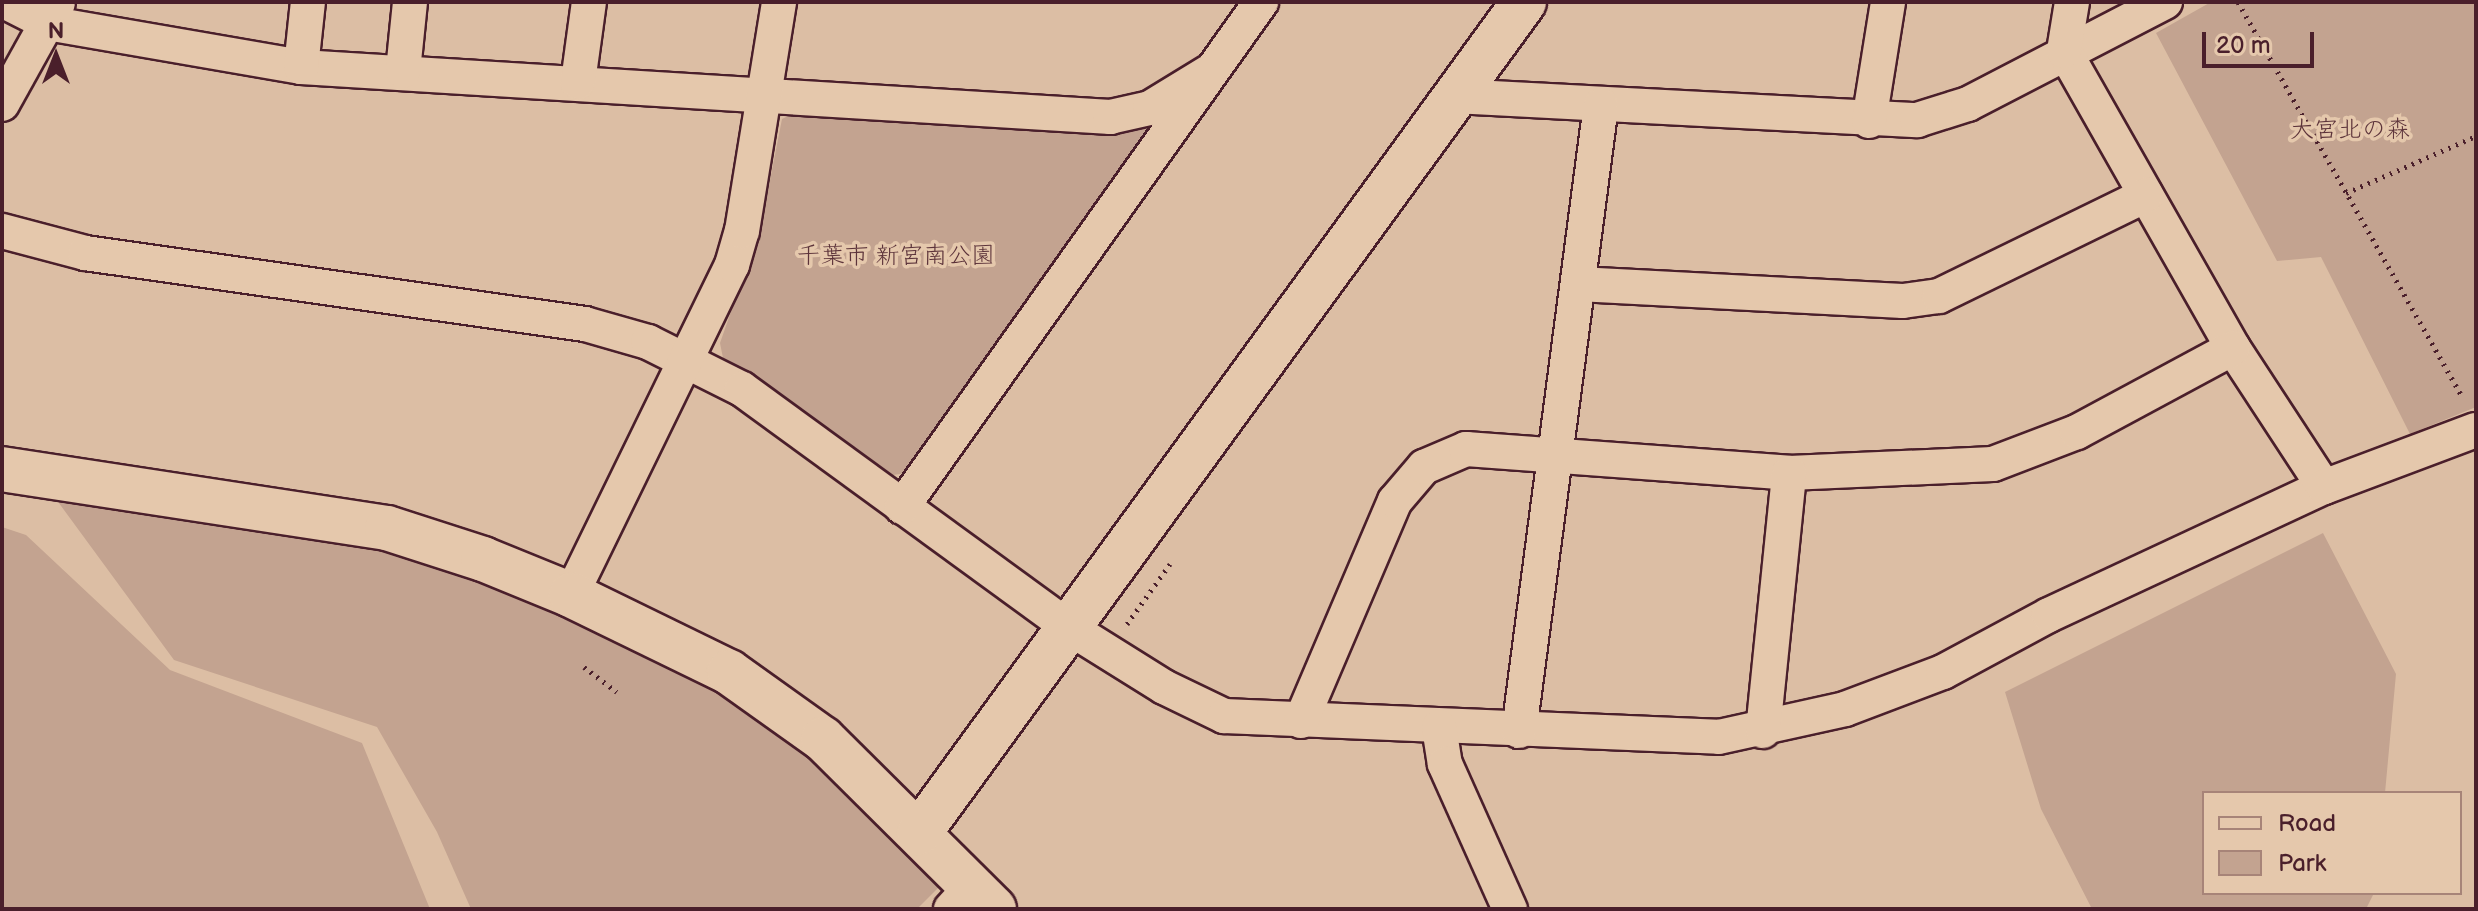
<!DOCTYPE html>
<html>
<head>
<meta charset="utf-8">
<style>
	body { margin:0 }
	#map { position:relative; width:2478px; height:911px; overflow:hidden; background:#dcbea4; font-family:"Balsamiq Sans","Klee One",sans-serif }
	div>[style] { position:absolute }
	.green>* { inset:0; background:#c3a390 }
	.path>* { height:5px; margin-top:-2.5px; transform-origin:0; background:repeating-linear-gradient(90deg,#4a1f2b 0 2px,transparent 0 8px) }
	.roads { filter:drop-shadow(2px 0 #4a1f2b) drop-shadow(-2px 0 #4a1f2b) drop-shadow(0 2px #4a1f2b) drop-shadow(0 -2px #4a1f2b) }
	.street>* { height:34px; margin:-17px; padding:0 17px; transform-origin:17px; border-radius:17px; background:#e5c8ac }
	.secondary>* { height:44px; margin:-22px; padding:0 22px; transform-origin:22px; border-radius:22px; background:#e5c8ac }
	span { translate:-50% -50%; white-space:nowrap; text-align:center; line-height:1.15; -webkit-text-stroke:7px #e5c8ac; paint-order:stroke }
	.park-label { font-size:24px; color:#5c333a }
	.frame { position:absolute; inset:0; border:4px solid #4a1f2b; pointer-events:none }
	.legend { position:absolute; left:2202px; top:791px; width:260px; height:104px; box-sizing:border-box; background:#e5c8ac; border:2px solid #a78478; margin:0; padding:10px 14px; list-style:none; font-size:24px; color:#4a1f2b }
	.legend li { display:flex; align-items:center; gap:16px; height:40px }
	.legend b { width:40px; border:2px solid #a78478 }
	.north { position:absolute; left:16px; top:16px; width:80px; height:80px; -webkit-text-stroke:6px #e5c8ac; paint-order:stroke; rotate:0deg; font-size:22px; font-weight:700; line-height:32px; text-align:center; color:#4a1f2b }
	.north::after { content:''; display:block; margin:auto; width:28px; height:36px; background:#4a1f2b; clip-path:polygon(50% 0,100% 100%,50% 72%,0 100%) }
	.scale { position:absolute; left:2202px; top:32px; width:112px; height:36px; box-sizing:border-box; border:4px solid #4a1f2b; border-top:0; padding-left:10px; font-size:24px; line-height:28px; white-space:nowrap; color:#4a1f2b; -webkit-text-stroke:6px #e5c8ac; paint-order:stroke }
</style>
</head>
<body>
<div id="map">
	<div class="green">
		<i style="clip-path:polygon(2211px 2px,2476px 2px,2476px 407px,2410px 434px,2321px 257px,2277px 261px,2156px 33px)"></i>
		<i style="clip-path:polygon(794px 113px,1119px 134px,1145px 128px,1150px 141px,906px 473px,893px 475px,723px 358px,720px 343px,761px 226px,782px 119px)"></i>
		<i style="clip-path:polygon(53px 495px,283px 521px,469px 570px,751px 710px,795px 743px,940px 886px,917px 909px,471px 909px,437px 832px,377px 727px,174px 660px)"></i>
		<i style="clip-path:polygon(2px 527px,26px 535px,170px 670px,362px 743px,430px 909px,2px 909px)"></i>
		<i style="clip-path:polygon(2323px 533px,2396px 674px,2385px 793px,2204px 793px,2204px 893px,2374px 893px,2366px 909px,2092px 909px,2041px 809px,2005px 692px)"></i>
	</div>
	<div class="path">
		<i style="left:2238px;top:2px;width:454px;rotate:60.4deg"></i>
		<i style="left:2346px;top:193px;width:142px;rotate:-23.7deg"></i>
		<i style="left:1127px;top:624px;width:74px;rotate:-54.4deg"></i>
		<i style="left:584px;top:667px;width:41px;rotate:37.1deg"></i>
	</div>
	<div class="roads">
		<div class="street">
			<i style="left:6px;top:2px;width:46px;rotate:27.1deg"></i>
			<i style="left:47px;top:23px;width:258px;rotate:9.8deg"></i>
			<i style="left:301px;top:67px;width:811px;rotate:3.54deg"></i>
			<i style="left:1110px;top:117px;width:41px;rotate:-12.7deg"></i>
			<i style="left:1150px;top:108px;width:69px;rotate:-31.4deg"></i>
			<i style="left:301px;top:67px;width:65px;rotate:-83.9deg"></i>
			<i style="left:403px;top:71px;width:69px;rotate:-84.2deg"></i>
			<i style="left:578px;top:82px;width:81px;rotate:-82.2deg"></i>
			<i style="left:1454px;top:96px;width:464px;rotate:3deg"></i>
			<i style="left:1917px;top:120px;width:53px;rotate:-17.4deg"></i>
			<i style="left:1968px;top:104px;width:222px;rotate:-27.4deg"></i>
			<i style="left:2px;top:104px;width:115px;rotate:-61deg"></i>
			<i style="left:1869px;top:121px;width:121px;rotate:-80.9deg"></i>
			<i style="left:2px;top:231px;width:86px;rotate:14.8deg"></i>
			<i style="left:85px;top:253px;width:505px;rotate:8.08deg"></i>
			<i style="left:585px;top:324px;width:66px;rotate:15.9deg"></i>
			<i style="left:648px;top:342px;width:105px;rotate:26.6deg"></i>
			<i style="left:742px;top:389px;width:404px;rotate:36.1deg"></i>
			<i style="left:1068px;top:627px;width:113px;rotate:32deg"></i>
			<i style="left:1164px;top:687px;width:67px;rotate:25.8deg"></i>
			<i style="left:1224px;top:716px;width:495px;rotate:2.4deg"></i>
			<i style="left:1719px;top:737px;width:129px;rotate:-12.5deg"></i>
			<i style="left:1845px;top:709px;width:105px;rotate:-20.7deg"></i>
			<i style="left:1943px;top:672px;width:120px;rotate:-28.3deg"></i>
			<i style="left:2049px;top:615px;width:303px;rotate:-25deg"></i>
			<i style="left:2324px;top:487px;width:166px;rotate:-123.2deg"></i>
			<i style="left:2233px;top:348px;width:342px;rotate:-119.6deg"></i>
			<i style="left:2064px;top:51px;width:50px;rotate:-80.7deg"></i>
			<i style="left:1578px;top:284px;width:325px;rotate:3deg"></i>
			<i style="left:1903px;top:301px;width:36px;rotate:-8deg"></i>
			<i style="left:1939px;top:296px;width:230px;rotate:-26deg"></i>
			<i style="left:2324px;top:487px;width:162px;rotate:-20.6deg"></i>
			<i style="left:902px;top:507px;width:620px;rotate:-54.59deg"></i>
			<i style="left:571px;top:595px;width:367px;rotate:-64deg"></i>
			<i style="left:732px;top:265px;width:35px;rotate:-74deg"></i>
			<i style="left:742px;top:231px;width:232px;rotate:-80.8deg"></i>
			<i style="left:1301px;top:721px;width:239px;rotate:-66.9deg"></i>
			<i style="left:1395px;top:501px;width:45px;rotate:-49.5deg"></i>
			<i style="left:1424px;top:467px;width:46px;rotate:-23.2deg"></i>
			<i style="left:1466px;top:449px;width:324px;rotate:4.2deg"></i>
			<i style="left:1789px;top:473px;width:204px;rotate:-2.5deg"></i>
			<i style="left:1993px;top:464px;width:90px;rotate:-20.9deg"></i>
			<i style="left:2077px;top:432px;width:177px;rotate:-28.3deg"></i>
			<i style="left:1439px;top:727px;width:37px;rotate:81deg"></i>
			<i style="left:1445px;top:764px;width:159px;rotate:65.9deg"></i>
			<i style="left:1519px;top:731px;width:631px;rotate:-82.54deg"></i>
			<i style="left:1763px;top:731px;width:259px;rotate:-84.2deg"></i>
			<i style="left:951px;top:909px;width:33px;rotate:-47deg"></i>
		</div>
		<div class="secondary">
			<i style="left:2px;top:469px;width:389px;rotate:8.7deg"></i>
			<i style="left:387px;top:528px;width:101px;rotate:17.9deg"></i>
			<i style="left:483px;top:559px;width:95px;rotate:22.2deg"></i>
			<i style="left:571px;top:595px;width:176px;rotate:26deg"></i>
			<i style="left:729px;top:672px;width:115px;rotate:35.5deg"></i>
			<i style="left:823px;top:739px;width:241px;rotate:44.8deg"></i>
			<i style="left:919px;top:833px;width:1028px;rotate:-53.94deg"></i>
		</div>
	</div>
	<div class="park-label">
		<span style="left:2350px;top:130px">大宮北の森</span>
		<span style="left:896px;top:256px">千葉市 新宮南公園</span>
	</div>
	<div class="frame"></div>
	<ul class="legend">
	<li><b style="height:10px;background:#e5c8ac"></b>Road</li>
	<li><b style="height:22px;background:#c3a390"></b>Park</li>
	</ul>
	<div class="north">N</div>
	<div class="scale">20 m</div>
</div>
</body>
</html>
